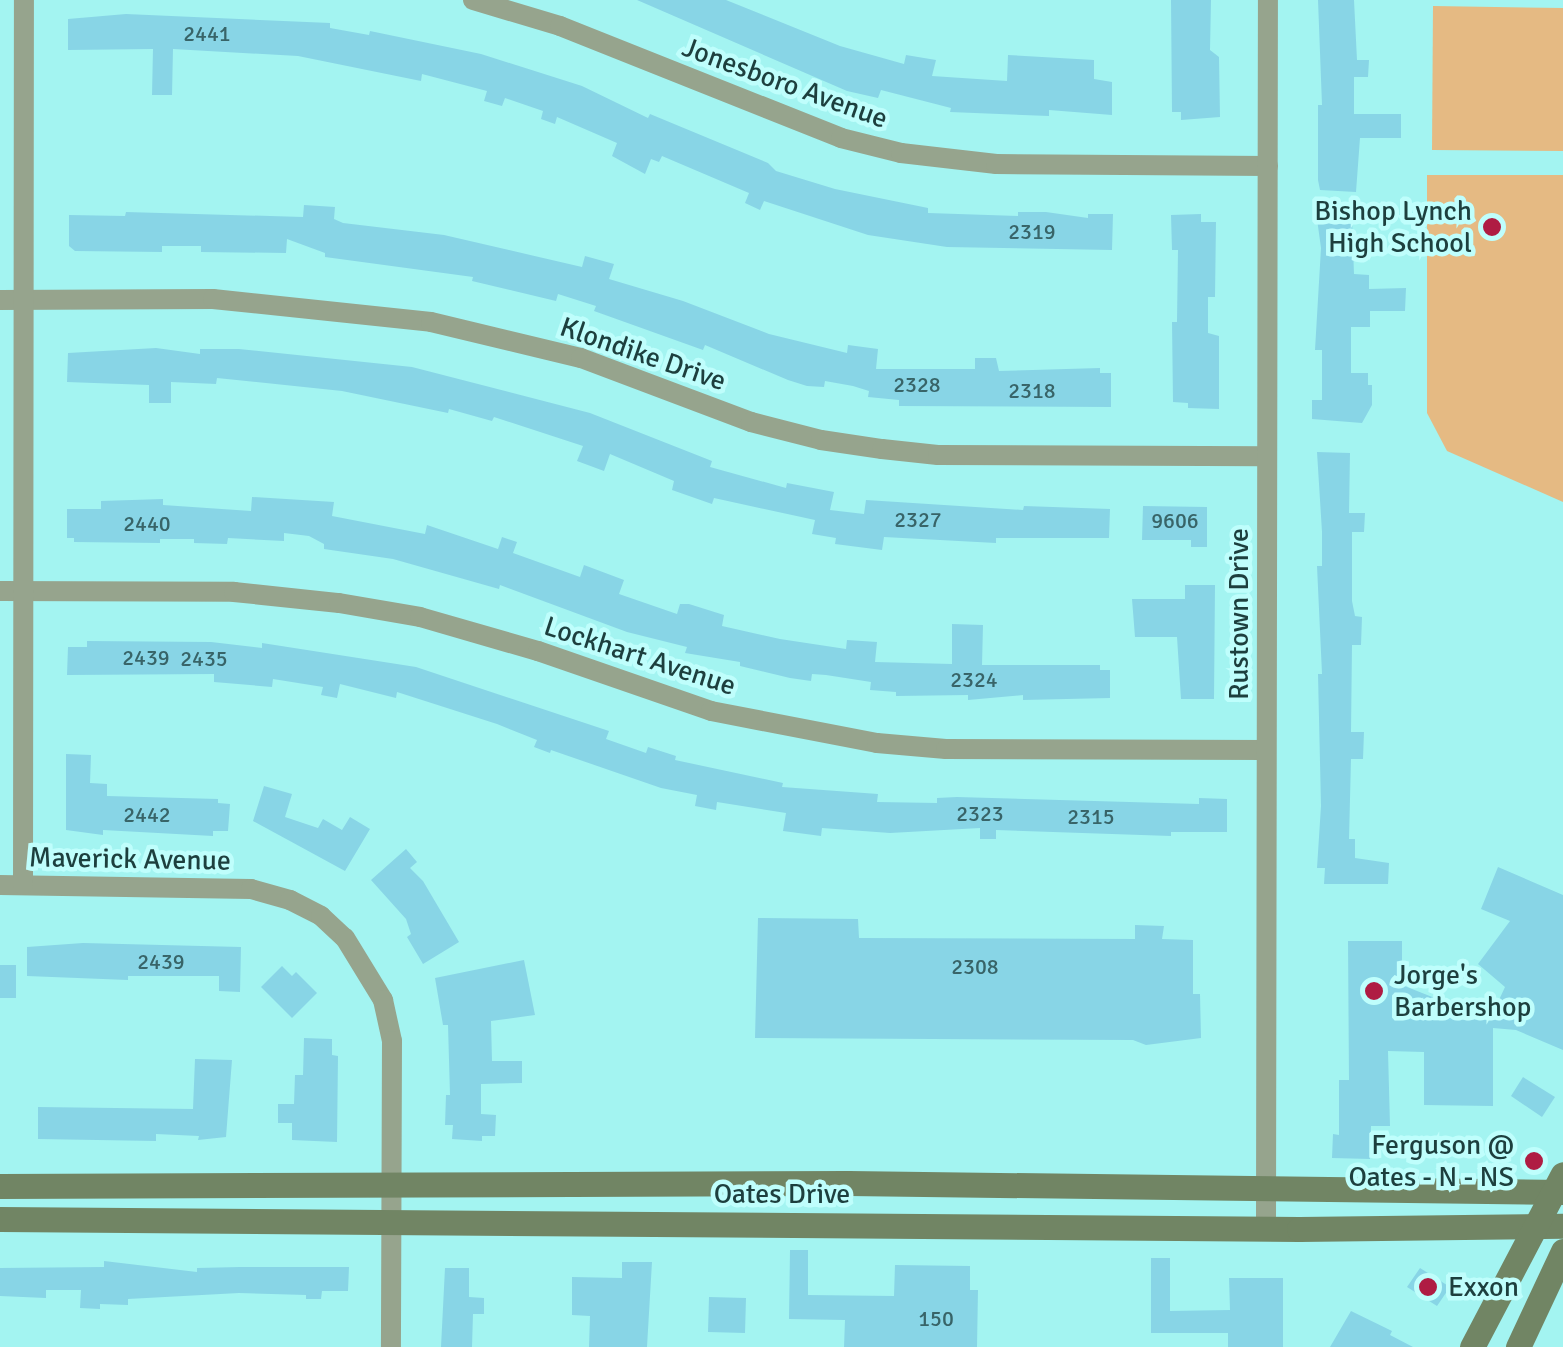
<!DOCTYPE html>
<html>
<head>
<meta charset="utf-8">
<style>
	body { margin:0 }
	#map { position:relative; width:1563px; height:1347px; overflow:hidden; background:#a3f4f1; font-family:Signika,sans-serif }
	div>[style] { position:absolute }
	.green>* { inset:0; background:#e5ba83 }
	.building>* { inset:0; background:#88d5e6 }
	.minor>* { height:20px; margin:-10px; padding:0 10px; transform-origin:10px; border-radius:10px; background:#96a48d }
	.secondary>* { height:25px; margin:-12.5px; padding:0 12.5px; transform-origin:12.5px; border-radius:12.5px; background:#718564 }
	.dots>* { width:28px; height:28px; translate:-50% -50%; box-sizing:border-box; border:5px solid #bffefc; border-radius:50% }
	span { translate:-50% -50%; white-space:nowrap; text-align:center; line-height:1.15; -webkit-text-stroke:9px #bffefc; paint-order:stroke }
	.number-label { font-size:22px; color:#386468 }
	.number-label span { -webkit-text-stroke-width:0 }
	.street-label { font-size:28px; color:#1d3f3e }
	.poi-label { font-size:28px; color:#1d3f3e }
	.right { translate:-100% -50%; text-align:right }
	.left { translate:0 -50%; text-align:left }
</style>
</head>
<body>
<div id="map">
	<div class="green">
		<i style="clip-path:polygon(1433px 6px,1563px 8px,1563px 151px,1432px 150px)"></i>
		<i style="clip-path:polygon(1427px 175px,1563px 175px,1563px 502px,1447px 451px,1427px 413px)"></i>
	</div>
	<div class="building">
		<i style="clip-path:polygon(637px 0,726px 0,840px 46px,904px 64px,906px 55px,936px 60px,932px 76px,1007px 81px,1008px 55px,1094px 60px,1094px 79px,1112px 82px,1112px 115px,1049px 110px,1049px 116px,950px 112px,951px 108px,881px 90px,878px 98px,847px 91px)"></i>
		<i style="clip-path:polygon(1171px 0,1211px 0,1210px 50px,1219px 57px,1220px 117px,1181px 120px,1181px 112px,1172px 112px)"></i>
		<i style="clip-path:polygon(1318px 0,1354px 0,1357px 60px,1369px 60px,1368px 77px,1354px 77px,1354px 114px,1401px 114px,1401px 138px,1360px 138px,1356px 192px,1320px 190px,1318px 180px,1318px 105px,1322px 105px)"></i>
		<i style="clip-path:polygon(126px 14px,330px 23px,330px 28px,369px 35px,370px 31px,481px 54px,582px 86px,648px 118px,650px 114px,768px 163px,776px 171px,835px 189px,928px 208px,928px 213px,1018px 216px,1018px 212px,1046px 212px,1088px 218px,1088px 214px,1113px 214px,1112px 250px,947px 247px,868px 235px,764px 201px,760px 210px,745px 203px,749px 193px,662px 156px,659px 162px,651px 159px,645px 174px,612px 156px,617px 143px,557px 117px,555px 124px,541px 119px,543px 111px,505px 98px,502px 106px,484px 101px,487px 91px,422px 74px,421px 81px,298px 56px,173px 49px,172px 95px,152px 95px,153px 49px,68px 50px,68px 19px)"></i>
		<i style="clip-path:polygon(304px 205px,335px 207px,334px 219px,343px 223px,444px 235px,582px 267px,585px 256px,614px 264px,609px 279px,683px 301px,769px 334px,847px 353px,848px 345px,878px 349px,876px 369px,975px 369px,975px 358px,996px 358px,999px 371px,1100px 368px,1100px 373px,1111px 373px,1111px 407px,899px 406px,899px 400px,868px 397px,869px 391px,853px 386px,825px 381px,824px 387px,807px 386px,788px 380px,705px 345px,703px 350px,594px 311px,596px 306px,558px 294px,556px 301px,472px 281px,473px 277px,325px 257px,325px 253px,287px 239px,286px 253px,201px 252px,201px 246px,162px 246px,162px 252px,75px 251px,69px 246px,69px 215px,125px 216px,126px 212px,303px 217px)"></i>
		<i style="clip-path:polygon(1201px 214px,1201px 222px,1216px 222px,1215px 297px,1208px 297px,1208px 333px,1219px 336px,1219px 409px,1188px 408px,1188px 403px,1173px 402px,1172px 322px,1177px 322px,1178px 250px,1172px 250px,1171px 215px)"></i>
		<i style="clip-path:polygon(1317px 219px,1352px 219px,1354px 274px,1369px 275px,1369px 289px,1406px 288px,1405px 311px,1370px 311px,1370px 327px,1351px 327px,1351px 373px,1368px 373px,1368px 385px,1372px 385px,1372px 405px,1362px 423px,1312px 419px,1312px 400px,1322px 400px,1322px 350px,1315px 350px,1321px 248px)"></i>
		<i style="clip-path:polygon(156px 348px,200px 354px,200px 349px,239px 349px,412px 367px,590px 413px,712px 461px,710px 467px,786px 488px,787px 483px,834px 492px,830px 510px,864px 514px,866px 500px,1023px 510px,1024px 506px,1110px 509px,1109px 538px,996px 538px,996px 543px,884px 537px,882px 550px,835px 544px,836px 538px,812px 534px,815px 520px,714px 498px,712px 504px,672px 490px,674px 481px,610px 454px,604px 471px,577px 461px,583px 446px,494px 417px,492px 421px,449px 409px,448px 413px,342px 391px,217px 378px,216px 384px,171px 382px,171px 403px,149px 403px,149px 385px,67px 382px,68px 353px)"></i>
		<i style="clip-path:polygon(1317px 452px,1350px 453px,1349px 513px,1365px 513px,1364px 532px,1352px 532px,1352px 601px,1355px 616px,1362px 617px,1361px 645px,1352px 645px,1351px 732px,1364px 732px,1363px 759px,1351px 759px,1349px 839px,1355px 839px,1355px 858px,1389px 863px,1388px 884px,1324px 884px,1325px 868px,1317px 868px,1321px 806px,1318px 674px,1322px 674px,1317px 566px,1322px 566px,1322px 532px)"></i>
		<i style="clip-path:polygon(252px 497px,334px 502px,332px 516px,425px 534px,427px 525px,498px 549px,502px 537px,517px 542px,513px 553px,580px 577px,584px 565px,624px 580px,619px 594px,677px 614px,680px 604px,689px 604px,724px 615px,722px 626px,780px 639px,846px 649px,847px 640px,877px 642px,875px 662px,952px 664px,952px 624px,983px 625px,982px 665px,1100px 665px,1100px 670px,1110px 670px,1110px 698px,1023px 700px,1023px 695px,968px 700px,968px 695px,896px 696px,896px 692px,870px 690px,871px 682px,826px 675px,812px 674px,811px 681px,790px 678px,740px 666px,740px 662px,685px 653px,687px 647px,627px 632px,500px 585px,499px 589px,393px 559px,324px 549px,324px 544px,309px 536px,284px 533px,284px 541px,228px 538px,227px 544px,194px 543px,194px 539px,160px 539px,160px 543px,74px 542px,74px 538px,67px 538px,67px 509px,101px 509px,101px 501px,163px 499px,163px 505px,251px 511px)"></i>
		<i style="clip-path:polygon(1143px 506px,1207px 507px,1207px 547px,1191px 547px,1191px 540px,1142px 540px)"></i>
		<i style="clip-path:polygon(1185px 585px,1215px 585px,1214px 699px,1181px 699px,1177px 637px,1135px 637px,1132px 599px,1185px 599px)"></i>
		<i style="clip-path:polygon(87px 641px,211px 642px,262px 648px,262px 643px,416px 667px,609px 731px,606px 739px,646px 753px,648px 747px,676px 756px,675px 760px,783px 783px,782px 787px,878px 794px,877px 802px,937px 803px,937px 798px,957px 797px,1199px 804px,1199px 798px,1227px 799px,1227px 832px,1171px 832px,1171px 836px,996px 830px,996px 839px,980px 839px,980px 828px,890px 833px,822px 828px,821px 836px,783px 831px,786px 813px,717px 802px,716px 810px,695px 806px,697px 795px,661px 788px,551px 750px,550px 753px,534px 747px,537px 740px,497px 724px,397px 692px,396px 698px,340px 684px,337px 698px,321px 695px,323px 687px,273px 679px,272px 687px,214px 682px,214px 674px,67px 675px,68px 647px,87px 647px)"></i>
		<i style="clip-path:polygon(66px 754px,91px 755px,90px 783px,107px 784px,107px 796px,218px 799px,218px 803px,230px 804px,228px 831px,213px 831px,213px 836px,103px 830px,103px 835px,66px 830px)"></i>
		<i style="clip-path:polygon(264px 786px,292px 794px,285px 817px,318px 828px,323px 819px,342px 830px,350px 817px,370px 829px,345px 871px,253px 821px)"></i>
		<i style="clip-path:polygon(406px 849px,417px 862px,410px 868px,423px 881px,459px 942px,423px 964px,407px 937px,411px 934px,406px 919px,371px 880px)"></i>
		<i style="clip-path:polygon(1498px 867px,1563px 895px,1563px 1050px,1516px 1030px,1493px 1028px,1493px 1106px,1424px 1105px,1424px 1052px,1388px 1051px,1390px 1126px,1371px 1126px,1370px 1159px,1332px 1158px,1333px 1134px,1339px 1135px,1339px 1080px,1349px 1080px,1348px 941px,1402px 941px,1402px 985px,1475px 1014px,1492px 1015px,1505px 987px,1478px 964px,1510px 921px,1481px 909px)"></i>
		<i style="clip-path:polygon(758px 918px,858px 919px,859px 938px,1135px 939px,1135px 925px,1164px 926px,1162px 939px,1193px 940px,1193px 994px,1200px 994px,1201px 1038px,1146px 1045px,1133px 1040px,755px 1038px)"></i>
		<i style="clip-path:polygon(83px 943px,241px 947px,240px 992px,219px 991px,219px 976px,128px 976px,128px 980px,27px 976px,27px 947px)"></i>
		<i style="clip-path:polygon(524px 960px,535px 1015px,491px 1021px,492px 1061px,522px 1061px,522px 1083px,481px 1084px,481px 1114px,496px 1115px,495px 1136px,482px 1136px,482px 1141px,452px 1139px,453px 1125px,445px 1125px,446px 1095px,450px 1095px,448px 1025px,443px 1025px,435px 978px)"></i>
		<i style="clip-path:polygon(0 965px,16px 965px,16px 998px,0 998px)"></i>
		<i style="clip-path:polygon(282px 966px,292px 976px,296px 972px,317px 993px,292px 1018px,261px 987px)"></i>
		<i style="clip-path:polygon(304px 1038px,332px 1039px,332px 1055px,338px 1056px,337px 1142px,292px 1140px,292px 1123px,278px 1123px,278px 1104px,294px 1104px,295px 1075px,303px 1075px)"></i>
		<i style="clip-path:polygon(195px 1059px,232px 1060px,226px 1137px,198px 1140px,199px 1136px,156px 1134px,156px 1141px,38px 1139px,38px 1107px,193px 1109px)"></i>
		<i style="clip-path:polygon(1523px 1077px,1555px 1097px,1542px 1117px,1511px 1096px)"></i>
		<i style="clip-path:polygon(790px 1250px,808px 1250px,808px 1295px,894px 1296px,895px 1265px,970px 1266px,970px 1290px,978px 1290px,977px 1347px,844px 1347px,845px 1320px,789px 1319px)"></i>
		<i style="clip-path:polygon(1151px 1258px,1170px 1258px,1170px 1311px,1230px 1310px,1229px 1278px,1283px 1278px,1283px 1347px,1228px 1347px,1228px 1333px,1151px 1333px)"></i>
		<i style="clip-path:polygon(104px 1261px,197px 1272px,197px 1268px,240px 1267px,349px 1267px,348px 1291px,322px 1291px,321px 1299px,306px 1299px,306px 1295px,239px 1293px,128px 1299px,128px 1305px,100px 1304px,100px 1309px,80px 1308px,81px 1290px,46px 1290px,46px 1298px,0 1296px,0 1268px,104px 1267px)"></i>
		<i style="clip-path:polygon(622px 1262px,652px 1262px,647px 1347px,589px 1347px,590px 1316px,572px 1315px,572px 1277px,622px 1278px)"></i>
		<i style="clip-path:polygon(445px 1268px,469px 1268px,469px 1297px,484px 1298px,484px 1314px,473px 1314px,472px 1347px,441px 1347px)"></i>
		<i style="clip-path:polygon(1420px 1268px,1450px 1287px,1437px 1306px,1407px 1287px)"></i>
		<i style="clip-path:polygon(709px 1297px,746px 1298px,745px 1333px,708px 1332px)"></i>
		<i style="clip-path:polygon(1351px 1311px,1392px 1331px,1390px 1335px,1413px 1347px,1330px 1347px)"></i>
	</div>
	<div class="minor">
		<i style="left:473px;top:0;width:91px;rotate:16.6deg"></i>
		<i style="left:560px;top:26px;width:302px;rotate:21.7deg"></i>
		<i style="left:841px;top:138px;width:62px;rotate:14deg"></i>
		<i style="left:901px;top:153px;width:96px;rotate:6.6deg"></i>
		<i style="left:996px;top:164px;width:272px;rotate:0.4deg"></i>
		<i style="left:0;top:300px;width:213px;rotate:-0.3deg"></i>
		<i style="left:213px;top:299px;width:219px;rotate:6deg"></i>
		<i style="left:431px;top:322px;width:154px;rotate:13.5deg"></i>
		<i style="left:581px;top:358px;width:182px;rotate:20.6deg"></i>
		<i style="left:751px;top:422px;width:72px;rotate:14.4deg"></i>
		<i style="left:821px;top:440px;width:62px;rotate:8.4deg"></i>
		<i style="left:882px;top:449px;width:56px;rotate:6.1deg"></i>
		<i style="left:938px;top:455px;width:328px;rotate:0.2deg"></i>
		<i style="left:0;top:591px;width:234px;rotate:0.2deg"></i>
		<i style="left:234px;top:592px;width:106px;rotate:6deg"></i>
		<i style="left:339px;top:603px;width:82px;rotate:9.8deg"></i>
		<i style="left:420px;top:617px;width:123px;rotate:16.1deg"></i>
		<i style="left:538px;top:651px;width:183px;rotate:19.1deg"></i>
		<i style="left:711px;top:711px;width:169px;rotate:10.9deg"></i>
		<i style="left:877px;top:743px;width:69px;rotate:5deg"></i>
		<i style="left:946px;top:749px;width:320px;rotate:0.2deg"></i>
		<i style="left:0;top:885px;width:251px;rotate:0.9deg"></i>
		<i style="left:251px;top:889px;width:41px;rotate:15.8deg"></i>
		<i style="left:290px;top:900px;width:35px;rotate:27deg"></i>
		<i style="left:321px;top:916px;width:33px;rotate:43deg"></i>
		<i style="left:345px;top:938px;width:73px;rotate:58.5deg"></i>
		<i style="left:383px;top:1000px;width:42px;rotate:77.6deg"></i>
		<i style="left:392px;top:1041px;width:306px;rotate:90.2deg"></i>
		<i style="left:23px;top:885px;width:885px;rotate:-89.94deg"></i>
		<i style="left:1266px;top:1228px;width:1228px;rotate:-89.91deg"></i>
	</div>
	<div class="secondary">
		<i style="left:0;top:1186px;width:848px;rotate:-0.2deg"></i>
		<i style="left:848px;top:1183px;width:715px;rotate:0.72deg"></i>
		<i style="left:0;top:1219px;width:1299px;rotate:0.44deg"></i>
		<i style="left:1299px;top:1229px;width:264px;rotate:-0.7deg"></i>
		<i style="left:1472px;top:1347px;width:195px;rotate:-62.3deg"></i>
		<i style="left:1518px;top:1347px;width:106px;rotate:-64.9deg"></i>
	</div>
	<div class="dots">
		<i style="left:1492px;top:227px;background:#af1c43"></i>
		<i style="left:1374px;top:991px;background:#af1c43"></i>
		<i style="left:1534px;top:1161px;background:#af1c43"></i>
		<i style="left:1428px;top:1287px;background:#af1c43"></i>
	</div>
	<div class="number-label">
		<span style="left:207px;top:34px">2441</span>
		<span style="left:1032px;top:232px">2319</span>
		<span style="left:917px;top:385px">2328</span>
		<span style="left:1032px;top:391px">2318</span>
		<span style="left:918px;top:520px">2327</span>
		<span style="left:1175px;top:521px">9606</span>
		<span style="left:147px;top:524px">2440</span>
		<span style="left:146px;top:658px">2439</span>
		<span style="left:204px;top:659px">2435</span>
		<span style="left:974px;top:680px">2324</span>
		<span style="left:980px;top:814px">2323</span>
		<span style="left:147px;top:815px">2442</span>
		<span style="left:1091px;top:817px">2315</span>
		<span style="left:161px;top:962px">2439</span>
		<span style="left:975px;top:967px">2308</span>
		<span style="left:936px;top:1319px">150</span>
	</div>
	<div class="street-label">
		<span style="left:785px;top:83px;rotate:20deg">Jonesboro Avenue</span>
		<span style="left:643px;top:354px;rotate:19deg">Klondike Drive</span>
		<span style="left:1239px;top:614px;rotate:-90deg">Rustown Drive</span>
		<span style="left:640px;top:656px;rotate:18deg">Lockhart Avenue</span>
		<span style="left:130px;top:859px;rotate:1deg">Maverick Avenue</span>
		<span style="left:782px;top:1194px">Oates Drive</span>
	</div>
	<div class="poi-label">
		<span class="right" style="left:1472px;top:227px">Bishop Lynch<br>High School</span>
		<span class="left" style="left:1394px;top:991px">Jorge's<br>Barbershop</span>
		<span class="right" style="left:1514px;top:1161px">Ferguson @<br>Oates - N - NS</span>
		<span class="left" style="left:1448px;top:1287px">Exxon</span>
	</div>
</div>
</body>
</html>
